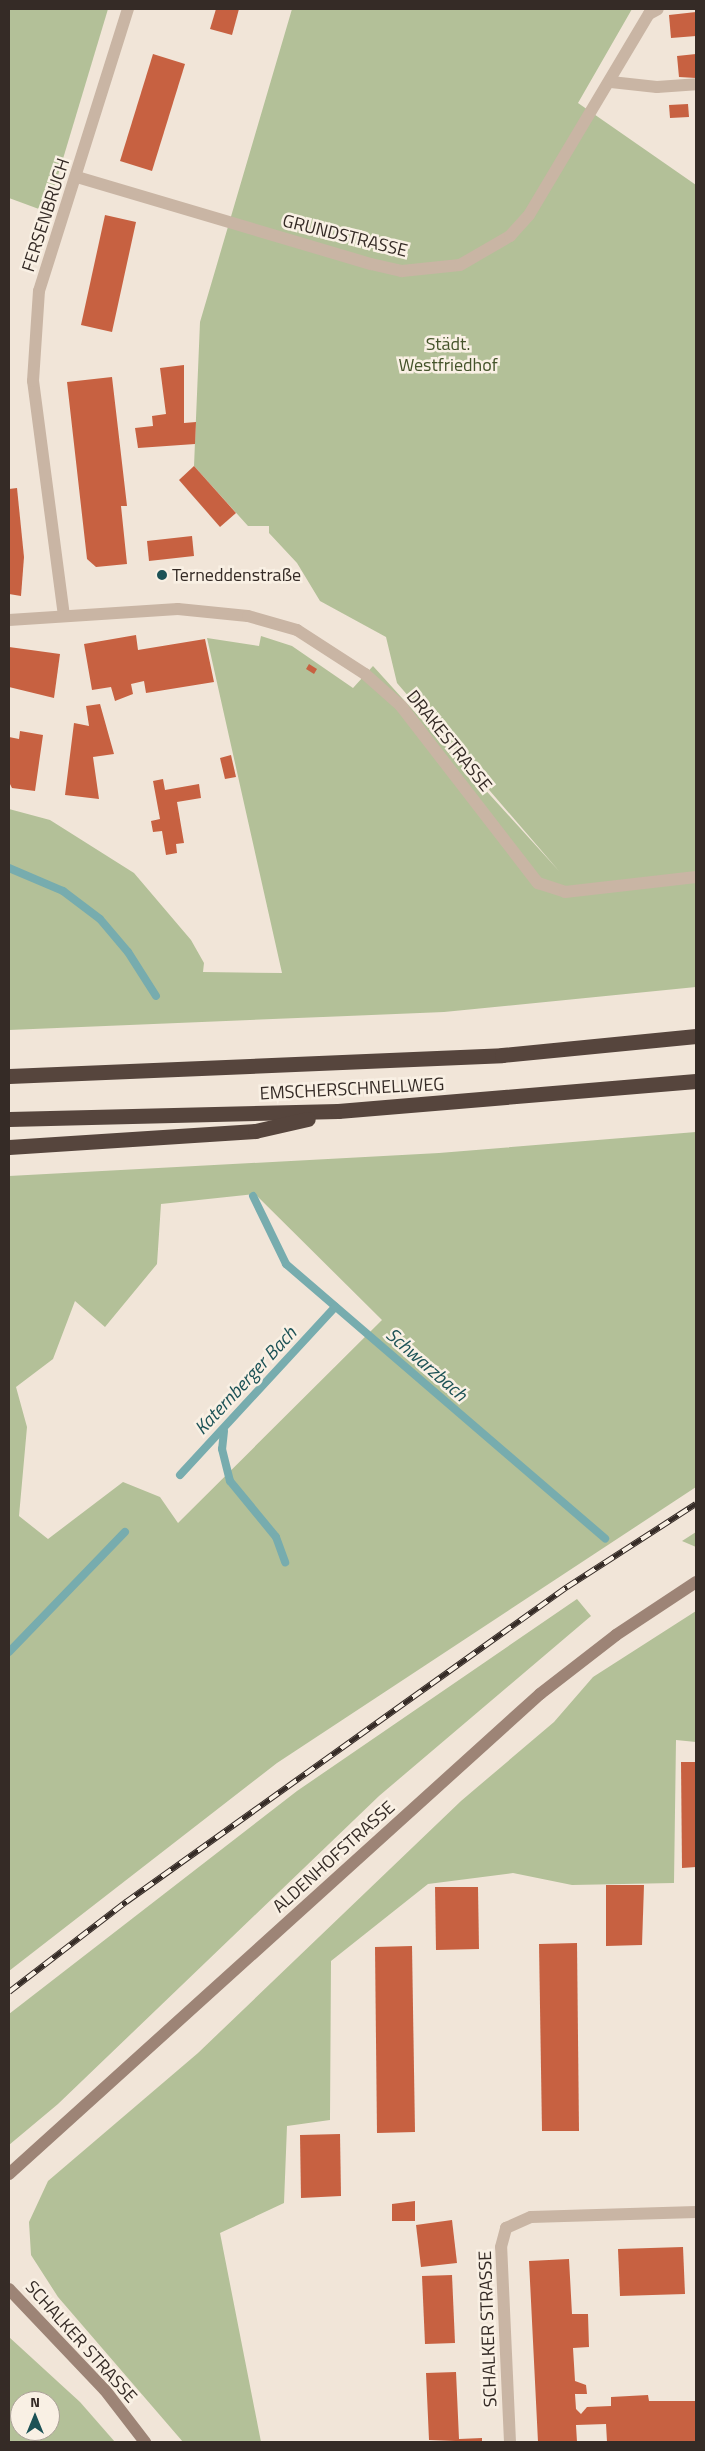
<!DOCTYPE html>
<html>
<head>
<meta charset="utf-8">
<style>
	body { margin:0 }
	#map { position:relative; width:705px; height:2451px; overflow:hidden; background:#f1e5d8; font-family:"Titillium Web",sans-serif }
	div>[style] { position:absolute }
	.green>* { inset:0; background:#b3c098 }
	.stream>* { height:8px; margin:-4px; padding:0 4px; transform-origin:4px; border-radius:4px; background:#77acae }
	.building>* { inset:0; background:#c76141 }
	.street>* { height:12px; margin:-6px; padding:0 6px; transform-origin:6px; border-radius:6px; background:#c9b5a4 }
	.secondary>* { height:12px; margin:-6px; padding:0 6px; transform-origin:6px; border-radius:6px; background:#9d8476 }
	.highway>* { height:15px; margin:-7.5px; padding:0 7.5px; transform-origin:7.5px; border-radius:7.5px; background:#56453d }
	.rail>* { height:5.5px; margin-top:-2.75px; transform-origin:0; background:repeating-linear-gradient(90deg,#f9f0e4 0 11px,#352b26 0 22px); box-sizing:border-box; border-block:1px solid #352b26 }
	.dots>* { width:14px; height:14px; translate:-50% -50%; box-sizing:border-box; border:2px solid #f9f0e4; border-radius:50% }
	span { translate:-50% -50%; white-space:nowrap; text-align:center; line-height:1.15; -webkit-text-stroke:5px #f9f0e4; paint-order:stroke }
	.street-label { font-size:18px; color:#352b26 }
	.park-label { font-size:18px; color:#44532a }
	.poi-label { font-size:18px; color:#352b26 }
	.left { translate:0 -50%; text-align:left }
	.water-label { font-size:19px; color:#1c5256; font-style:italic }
	.frame { position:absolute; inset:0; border:10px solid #352b26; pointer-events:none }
	.north { position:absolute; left:10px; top:2391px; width:50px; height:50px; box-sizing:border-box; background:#f9f0e4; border:1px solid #aba198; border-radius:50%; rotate:0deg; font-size:14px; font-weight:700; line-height:20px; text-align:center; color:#352b26 }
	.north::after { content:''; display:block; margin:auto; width:18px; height:22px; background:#1c5256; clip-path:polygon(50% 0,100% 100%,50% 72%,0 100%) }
</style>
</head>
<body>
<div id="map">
	<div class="green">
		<i style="clip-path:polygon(9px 9px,108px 9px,47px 212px,9px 198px)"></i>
		<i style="clip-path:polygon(292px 9px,632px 9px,578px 103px,696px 185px,696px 987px,444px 1012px,9px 1030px,9px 809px,50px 820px,134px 873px,191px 940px,204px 963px,203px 972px,282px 973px,207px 638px,259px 646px,261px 636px,292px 646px,353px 688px,373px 666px,559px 871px,397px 683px,386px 637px,320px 601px,297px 563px,269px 533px,269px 526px,248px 526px,194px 466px,200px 322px)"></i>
		<i style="clip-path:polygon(evenodd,696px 1132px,696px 1487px,277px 1763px,9px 1971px,9px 1176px,439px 1153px,696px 1132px,255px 1194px,382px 1320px,178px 1523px,160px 1497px,123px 1482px,48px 1539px,19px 1516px,27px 1427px,16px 1387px,53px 1359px,75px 1301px,105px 1327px,157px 1264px,161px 1204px,255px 1194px)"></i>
		<i style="clip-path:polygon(696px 1532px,696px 1547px,682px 1541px)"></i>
		<i style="clip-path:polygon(577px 1599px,591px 1616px,379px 1796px,58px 2104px,9px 2145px,9px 2014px,297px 1791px)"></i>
		<i style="clip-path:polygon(696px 1611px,696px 1742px,676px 1740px,674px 1883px,572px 1885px,513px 1873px,428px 1884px,331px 1961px,330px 2120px,287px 2126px,284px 2203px,220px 2233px,261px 2442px,183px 2442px,58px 2297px,31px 2255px,29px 2222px,48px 2181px,198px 2053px,461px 1801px,554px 1722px,593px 1677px)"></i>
		<i style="clip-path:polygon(evenodd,9px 2337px,80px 2402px,115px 2442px,9px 2442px,9px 2337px,20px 2401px,50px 2401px,50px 2431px,20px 2431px,20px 2401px)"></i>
	</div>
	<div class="stream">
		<i style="left:9px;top:868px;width:59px;rotate:23.1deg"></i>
		<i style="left:63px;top:891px;width:46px;rotate:37.1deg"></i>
		<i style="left:100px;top:919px;width:43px;rotate:49.7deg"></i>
		<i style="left:128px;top:952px;width:52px;rotate:57.5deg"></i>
		<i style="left:253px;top:1196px;width:76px;rotate:64.1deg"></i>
		<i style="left:286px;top:1264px;width:421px;rotate:40.7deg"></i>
		<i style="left:224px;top:1431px;width:18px;rotate:96deg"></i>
		<i style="left:222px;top:1449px;width:33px;rotate:76deg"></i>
		<i style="left:230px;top:1481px;width:72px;rotate:50.6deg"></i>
		<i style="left:276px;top:1537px;width:27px;rotate:70deg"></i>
		<i style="left:180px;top:1475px;width:229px;rotate:-47.3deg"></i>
		<i style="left:9px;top:1652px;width:167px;rotate:-46deg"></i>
	</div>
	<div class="building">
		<i style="clip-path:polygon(216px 9px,239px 9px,232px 35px,210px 29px)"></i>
		<i style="clip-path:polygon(696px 12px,696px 36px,671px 38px,669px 15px)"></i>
		<i style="clip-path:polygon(153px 54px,185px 64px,152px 171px,120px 161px)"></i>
		<i style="clip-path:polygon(696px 54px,696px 78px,679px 77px,677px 56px)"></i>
		<i style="clip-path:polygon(688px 104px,689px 117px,670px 118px,669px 105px)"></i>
		<i style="clip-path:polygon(105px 215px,136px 222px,112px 332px,81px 325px)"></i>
		<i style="clip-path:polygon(184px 365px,184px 423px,196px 422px,195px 444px,138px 448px,135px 428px,153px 426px,152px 416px,166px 414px,160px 368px)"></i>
		<i style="clip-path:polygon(112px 377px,127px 506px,121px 506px,127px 564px,96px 567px,87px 559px,67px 382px)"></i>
		<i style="clip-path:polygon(194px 466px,236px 513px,220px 527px,179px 480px)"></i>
		<i style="clip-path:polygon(17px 488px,24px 557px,21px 596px,9px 594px,9px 489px)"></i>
		<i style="clip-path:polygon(192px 536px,194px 556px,149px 561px,147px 541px)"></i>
		<i style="clip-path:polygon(136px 635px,138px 650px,205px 639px,214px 682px,146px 693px,144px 681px,131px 684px,133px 694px,115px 701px,111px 687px,92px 690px,84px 644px)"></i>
		<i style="clip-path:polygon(9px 647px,60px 654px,54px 698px,9px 687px)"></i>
		<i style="clip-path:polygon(309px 664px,317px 669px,314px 674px,306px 669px)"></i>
		<i style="clip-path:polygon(100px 704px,114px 754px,93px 757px,99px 799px,65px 795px,74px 723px,89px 726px,86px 706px)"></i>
		<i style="clip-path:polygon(20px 731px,43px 735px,35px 791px,12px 788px,9px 782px,9px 737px,19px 739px)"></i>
		<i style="clip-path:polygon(231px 755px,236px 777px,225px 779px,220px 758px)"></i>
		<i style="clip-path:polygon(163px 779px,165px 790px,199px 784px,201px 798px,177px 802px,184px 843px,176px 844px,177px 853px,166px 855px,162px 831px,153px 832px,151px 821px,160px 819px,153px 781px)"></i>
		<i style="clip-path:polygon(681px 1762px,696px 1762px,696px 1867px,682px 1868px)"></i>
		<i style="clip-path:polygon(606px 1885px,644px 1885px,642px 1945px,606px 1946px)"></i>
		<i style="clip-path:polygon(435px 1887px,478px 1887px,479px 1949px,436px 1950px)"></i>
		<i style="clip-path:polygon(577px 1943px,579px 2131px,542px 2131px,539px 1944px)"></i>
		<i style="clip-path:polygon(412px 1946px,415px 2132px,377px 2133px,375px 1947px)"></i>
		<i style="clip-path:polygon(340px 2134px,341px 2196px,301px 2198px,300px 2135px)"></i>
		<i style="clip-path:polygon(415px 2201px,415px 2221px,392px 2221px,392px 2204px)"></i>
		<i style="clip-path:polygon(452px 2220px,457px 2263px,421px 2267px,416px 2225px)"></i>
		<i style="clip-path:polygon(683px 2247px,685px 2294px,620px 2296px,618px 2249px)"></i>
		<i style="clip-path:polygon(569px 2259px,572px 2314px,588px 2314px,589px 2347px,573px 2348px,575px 2381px,586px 2385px,587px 2394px,575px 2394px,576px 2409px,581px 2414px,587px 2407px,611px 2406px,611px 2397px,648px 2395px,649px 2401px,696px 2401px,696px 2442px,607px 2442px,606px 2424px,576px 2425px,577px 2442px,538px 2442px,529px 2261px)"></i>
		<i style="clip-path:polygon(452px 2275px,455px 2343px,425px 2344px,422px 2276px)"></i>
		<i style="clip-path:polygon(456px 2372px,459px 2439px,482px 2438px,482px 2442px,429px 2440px,426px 2373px)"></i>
	</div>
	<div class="street">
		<i style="left:611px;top:82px;width:46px;rotate:6.2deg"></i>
		<i style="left:657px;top:87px;width:39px;rotate:-4deg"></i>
		<i style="left:77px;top:177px;width:307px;rotate:16.5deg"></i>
		<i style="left:371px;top:264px;width:32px;rotate:13deg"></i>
		<i style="left:402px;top:271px;width:58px;rotate:-5.9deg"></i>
		<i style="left:460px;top:265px;width:58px;rotate:-30.1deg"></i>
		<i style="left:510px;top:236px;width:28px;rotate:-48deg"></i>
		<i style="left:529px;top:215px;width:234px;rotate:-59.2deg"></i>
		<i style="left:649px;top:14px;width:10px;rotate:-29deg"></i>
		<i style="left:64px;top:616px;width:237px;rotate:-97.5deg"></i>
		<i style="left:33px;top:381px;width:90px;rotate:-86.2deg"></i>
		<i style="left:39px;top:291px;width:296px;rotate:-72.5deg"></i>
		<i style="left:9px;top:620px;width:169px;rotate:-3.7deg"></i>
		<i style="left:178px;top:609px;width:70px;rotate:5.7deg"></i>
		<i style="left:248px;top:616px;width:51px;rotate:15.9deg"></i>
		<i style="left:297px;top:630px;width:81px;rotate:32.9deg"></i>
		<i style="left:365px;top:674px;width:48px;rotate:41.6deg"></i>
		<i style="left:401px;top:706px;width:224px;rotate:52.3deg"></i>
		<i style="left:538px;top:883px;width:28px;rotate:18deg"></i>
		<i style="left:565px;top:892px;width:132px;rotate:-6.5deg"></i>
		<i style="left:510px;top:2442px;width:195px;rotate:-92.6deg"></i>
		<i style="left:501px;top:2247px;width:20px;rotate:-75deg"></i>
		<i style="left:506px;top:2228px;width:27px;rotate:-24deg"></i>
		<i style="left:531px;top:2217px;width:165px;rotate:-1.7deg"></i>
	</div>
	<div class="secondary">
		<i style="left:9px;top:2174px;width:716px;rotate:-42.11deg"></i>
		<i style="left:540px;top:1694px;width:96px;rotate:-37.8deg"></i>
		<i style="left:616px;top:1635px;width:96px;rotate:-33.5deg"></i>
		<i style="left:9px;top:2289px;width:139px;rotate:46.5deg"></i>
		<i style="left:105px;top:2390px;width:66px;rotate:52.4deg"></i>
	</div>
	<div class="highway">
		<i style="left:9px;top:1076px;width:493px;rotate:-2.4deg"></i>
		<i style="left:502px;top:1055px;width:195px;rotate:-5.6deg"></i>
		<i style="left:9px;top:1119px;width:329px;rotate:-1.4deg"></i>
		<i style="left:338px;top:1111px;width:359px;rotate:-4.8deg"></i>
		<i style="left:9px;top:1147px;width:247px;rotate:-3.7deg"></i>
		<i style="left:255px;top:1131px;width:54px;rotate:-12.8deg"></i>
	</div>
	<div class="rail">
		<i style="left:9px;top:1992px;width:148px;rotate:-37.6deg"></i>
		<i style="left:126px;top:1902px;width:542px;rotate:-35.54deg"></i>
		<i style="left:567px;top:1587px;width:153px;rotate:-32.8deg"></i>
	</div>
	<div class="dots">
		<i style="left:162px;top:575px;background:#1c5256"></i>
	</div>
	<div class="street-label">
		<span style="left:46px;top:215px;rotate:-72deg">FERSENBRUCH</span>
		<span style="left:345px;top:236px;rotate:14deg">GRUNDSTRASSE</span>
		<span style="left:449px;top:741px;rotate:51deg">DRAKESTRASSE</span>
		<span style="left:352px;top:1089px;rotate:-3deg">EMSCHERSCHNELLWEG</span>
		<span style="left:334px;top:1857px;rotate:-42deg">ALDENHOFSTRASSE</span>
		<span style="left:488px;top:2329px;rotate:-92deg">SCHALKER STRASSE</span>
		<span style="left:81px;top:2342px;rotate:48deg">SCHALKER STRASSE</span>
	</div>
	<div class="park-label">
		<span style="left:448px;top:355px">Städt.<br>Westfriedhof</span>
	</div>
	<div class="poi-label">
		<span class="left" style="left:172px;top:575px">Terneddenstraße</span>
	</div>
	<div class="water-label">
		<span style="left:427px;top:1364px;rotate:41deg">Schwarzbach</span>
		<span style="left:245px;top:1380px;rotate:-47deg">Katernberger Bach</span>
	</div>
	<div class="frame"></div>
	<div class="north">N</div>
</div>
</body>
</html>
